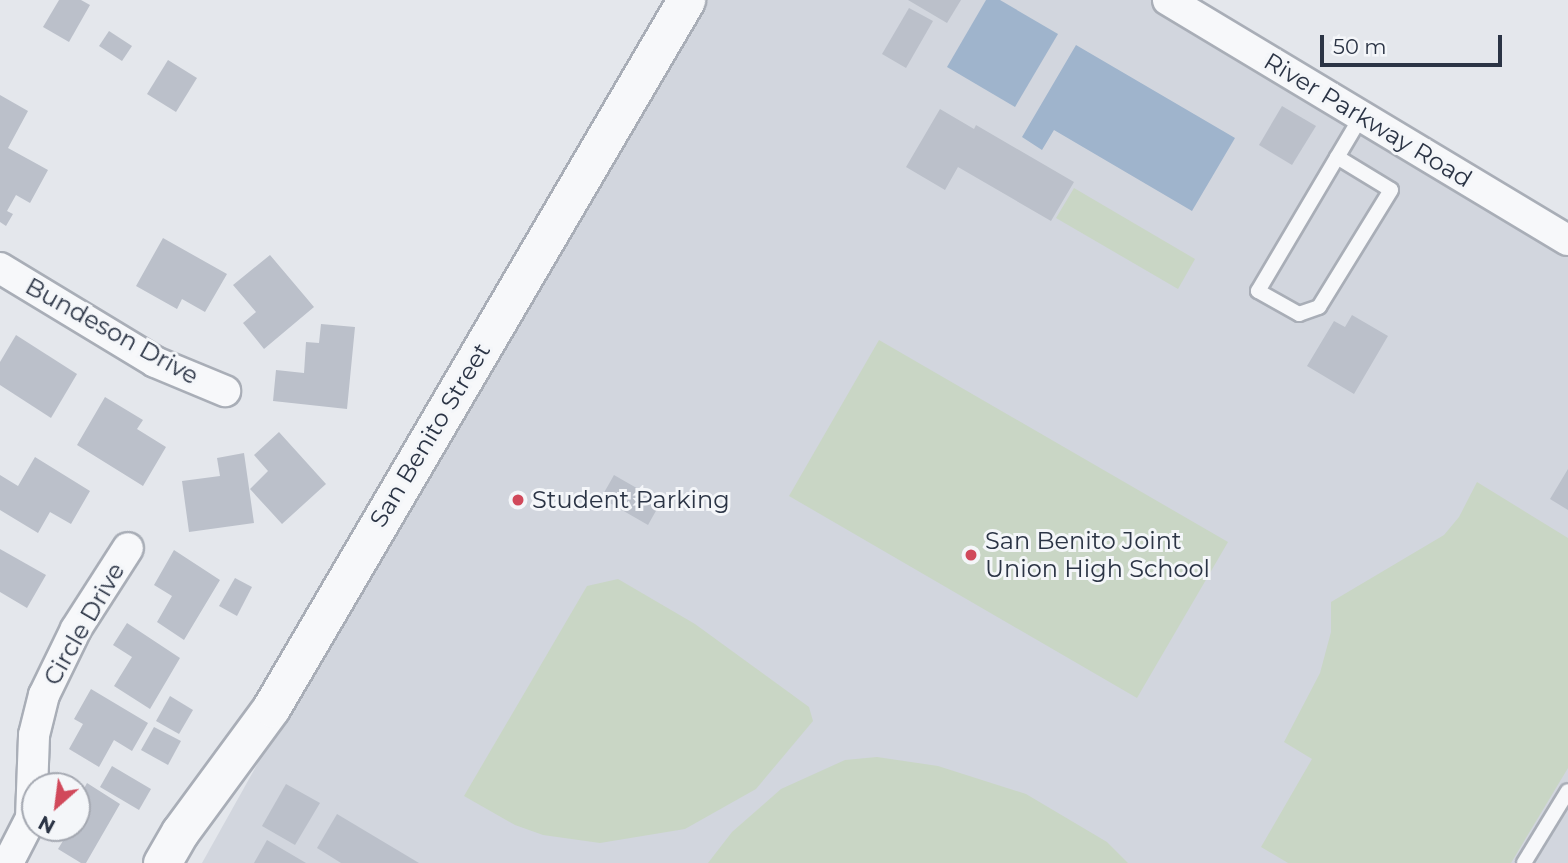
<!DOCTYPE html>
<html>
<head>
<meta charset="utf-8">
<style>
	body { margin:0 }
	#map { position:relative; width:1568px; height:863px; overflow:hidden; background:#e4e7ec; font-family:Montserrat,sans-serif }
	div>[style] { position:absolute }
	.built>* { inset:0; background:#d2d6de }
	.green>* { inset:0; background:#c9d6c5 }
	.water>* { inset:0; background:#9fb4cc }
	.building>* { inset:0; background:#bbc0ca }
	.roads { filter:drop-shadow(2px 0 #a9aeb7) drop-shadow(-2px 0 #a9aeb7) drop-shadow(0 2px #a9aeb7) drop-shadow(0 -2px #a9aeb7) }
	.service>* { height:14px; margin:-7px; padding:0 7px; transform-origin:7px; border-radius:7px; background:#f7f8fa }
	.minor>* { height:30px; margin:-15px; padding:0 15px; transform-origin:15px; border-radius:15px; background:#f7f8fa }
	.tertiary>* { height:37px; margin:-18.5px; padding:0 18.5px; transform-origin:18.5px; border-radius:18.5px; background:#f7f8fa }
	.dots>* { width:19px; height:19px; translate:-50% -50%; box-sizing:border-box; border:4px solid #f4f6f9; border-radius:50% }
	span { translate:-50% -50%; white-space:nowrap; text-align:center; line-height:1.15; -webkit-text-stroke:6px #f4f6f9; paint-order:stroke }
	.street-label { font-size:24px; color:#2b3445 }
	.poi-label { font-size:24px; color:#2b3445 }
	.left { translate:0 -50%; text-align:left }
	.north { position:absolute; left:21px; top:772px; width:70px; height:70px; box-sizing:border-box; background:#f4f6f9; border:2px solid #a4a8b1; border-radius:50%; rotate:208deg; font-size:19px; font-weight:700; line-height:28px; text-align:center; color:#2b3445 }
	.north::after { content:''; display:block; margin:auto; width:24px; height:32px; background:#d1495b; clip-path:polygon(50% 0,100% 100%,50% 72%,0 100%) }
	.scale { position:absolute; left:1320px; top:35px; width:182px; height:32px; box-sizing:border-box; border:4px solid #2b3445; border-top:0; padding-left:9px; font-size:21px; line-height:24px; white-space:nowrap; color:#2b3445; -webkit-text-stroke:5px #f4f6f9; paint-order:stroke }
</style>
</head>
<body>
<div id="map">
	<div class="built">
		<i style="clip-path:polygon(685px 0,1164px 0,1568px 246px,1568px 863px,202px 863px)"></i>
	</div>
	<div class="green">
		<i style="clip-path:polygon(1074px 188px,1195px 259px,1178px 289px,1056px 218px)"></i>
		<i style="clip-path:polygon(879px 340px,1228px 542px,1137px 698px,789px 496px)"></i>
		<i style="clip-path:polygon(1477px 482px,1568px 538px,1568px 768px,1511px 863px,1288px 863px,1261px 847px,1312px 759px,1284px 742px,1320px 673px,1331px 632px,1331px 602px,1444px 535px,1459px 517px)"></i>
		<i style="clip-path:polygon(618px 579px,695px 624px,809px 707px,813px 721px,756px 789px,685px 829px,600px 843px,543px 835px,515px 825px,464px 796px,587px 586px)"></i>
		<i style="clip-path:polygon(877px 757px,938px 766px,1026px 794px,1107px 842px,1128px 863px,708px 863px,732px 832px,781px 789px,845px 760px)"></i>
	</div>
	<div class="water">
		<i style="clip-path:polygon(986px 0,1000px 0,1058px 34px,1015px 107px,947px 67px)"></i>
		<i style="clip-path:polygon(1076px 45px,1235px 138px,1192px 211px,1054px 130px,1042px 150px,1022px 137px)"></i>
	</div>
	<div class="building">
		<i style="clip-path:polygon(59px 0,81px 0,90px 5px,69px 42px,43px 27px)"></i>
		<i style="clip-path:polygon(908px 0,961px 0,947px 23px)"></i>
		<i style="clip-path:polygon(909px 8px,933px 21px,906px 68px,882px 54px)"></i>
		<i style="clip-path:polygon(109px 31px,132px 46px,122px 61px,99px 46px)"></i>
		<i style="clip-path:polygon(168px 60px,197px 78px,176px 112px,147px 94px)"></i>
		<i style="clip-path:polygon(0 95px,28px 111px,8px 148px,48px 170px,30px 203px,16px 195px,7px 211px,13px 214px,6px 226px,0 222px)"></i>
		<i style="clip-path:polygon(1282px 106px,1316px 126px,1292px 165px,1259px 145px)"></i>
		<i style="clip-path:polygon(940px 109px,974px 129px,976px 125px,1074px 182px,1051px 221px,958px 167px,945px 190px,906px 167px)"></i>
		<i style="clip-path:polygon(163px 238px,227px 274px,205px 312px,182px 299px,177px 309px,136px 286px)"></i>
		<i style="clip-path:polygon(270px 255px,314px 307px,264px 349px,243px 323px,256px 312px,233px 285px)"></i>
		<i style="clip-path:polygon(1352px 315px,1388px 336px,1354px 394px,1307px 366px,1334px 321px,1345px 327px)"></i>
		<i style="clip-path:polygon(321px 324px,355px 327px,347px 409px,273px 401px,276px 370px,304px 373px,306px 342px,319px 343px)"></i>
		<i style="clip-path:polygon(16px 335px,77px 374px,51px 418px,0 385px,0 362px)"></i>
		<i style="clip-path:polygon(105px 397px,143px 420px,137px 429px,166px 447px,143px 486px,77px 445px)"></i>
		<i style="clip-path:polygon(279px 432px,326px 484px,282px 524px,250px 489px,268px 471px,254px 455px)"></i>
		<i style="clip-path:polygon(244px 453px,254px 523px,189px 532px,182px 481px,220px 476px,217px 458px)"></i>
		<i style="clip-path:polygon(35px 457px,90px 491px,71px 524px,50px 512px,38px 533px,0 510px,0 475px,18px 486px)"></i>
		<i style="clip-path:polygon(1568px 469px,1568px 510px,1550px 499px)"></i>
		<i style="clip-path:polygon(614px 475px,661px 502px,648px 525px,601px 498px)"></i>
		<i style="clip-path:polygon(0 549px,46px 575px,27px 608px,0 592px)"></i>
		<i style="clip-path:polygon(174px 550px,220px 580px,184px 640px,157px 622px,172px 596px,154px 585px)"></i>
		<i style="clip-path:polygon(235px 578px,252px 587px,237px 616px,219px 606px)"></i>
		<i style="clip-path:polygon(127px 623px,180px 658px,150px 709px,114px 686px,132px 657px,113px 645px)"></i>
		<i style="clip-path:polygon(91px 689px,148px 723px,132px 751px,114px 740px,99px 767px,69px 749px,83px 724px,74px 719px)"></i>
		<i style="clip-path:polygon(170px 696px,193px 710px,179px 734px,156px 721px)"></i>
		<i style="clip-path:polygon(154px 727px,181px 741px,168px 765px,141px 750px)"></i>
		<i style="clip-path:polygon(112px 766px,151px 789px,139px 810px,100px 787px)"></i>
		<i style="clip-path:polygon(87px 783px,120px 804px,86px 863px,81px 863px,58px 849px,69px 831px,65px 828px,77px 828px,77px 801px)"></i>
		<i style="clip-path:polygon(286px 784px,320px 803px,295px 845px,262px 826px)"></i>
		<i style="clip-path:polygon(337px 814px,419px 863px,341px 863px,317px 848px)"></i>
		<i style="clip-path:polygon(267px 840px,306px 863px,254px 863px)"></i>
	</div>
	<div class="roads">
		<div class="service">
			<i style="left:1337px;top:157px;width:63px;rotate:31.4deg"></i>
			<i style="left:1391px;top:190px;width:137px;rotate:121.6deg"></i>
			<i style="left:1319px;top:307px;width:21px;rotate:161deg"></i>
			<i style="left:1299px;top:314px;width:47px;rotate:-150.7deg"></i>
			<i style="left:1258px;top:291px;width:204px;rotate:-59.4deg"></i>
			<i style="left:1524px;top:863px;width:84px;rotate:-58.6deg"></i>
		</div>
		<div class="minor">
			<i style="left:1168px;top:0;width:466px;rotate:31deg"></i>
			<i style="left:0;top:268px;width:181px;rotate:31.2deg"></i>
			<i style="left:155px;top:362px;width:76px;rotate:22.5deg"></i>
			<i style="left:8px;top:863px;width:51px;rotate:-62.9deg"></i>
			<i style="left:31px;top:818px;width:83px;rotate:-87.9deg"></i>
			<i style="left:34px;top:735px;width:41px;rotate:-76deg"></i>
			<i style="left:44px;top:695px;width:73px;rotate:-64.1deg"></i>
			<i style="left:76px;top:629px;width:96px;rotate:-57.3deg"></i>
		</div>
		<div class="tertiary">
			<i style="left:162px;top:863px;width:36px;rotate:-60deg"></i>
			<i style="left:180px;top:832px;width:154px;rotate:-53.7deg"></i>
			<i style="left:271px;top:708px;width:821px;rotate:-59.62deg"></i>
		</div>
	</div>
	<div class="dots">
		<i style="left:518px;top:500px;background:#d1495b"></i>
		<i style="left:971px;top:555px;background:#d1495b"></i>
	</div>
	<div class="street-label">
		<span style="left:1368px;top:120px;rotate:31deg">River Parkway Road</span>
		<span style="left:112px;top:331px;rotate:29deg">Bundeson Drive</span>
		<span style="left:430px;top:435px;rotate:-59deg">San Benito Street</span>
		<span style="left:84px;top:624px;rotate:-60deg">Circle Drive</span>
	</div>
	<div class="poi-label">
		<span class="left" style="left:532px;top:500px">Student Parking</span>
		<span class="left" style="left:985px;top:555px">San Benito Joint<br>Union High School</span>
	</div>
	<div class="north">N</div>
	<div class="scale">50 m</div>
</div>
</body>
</html>
